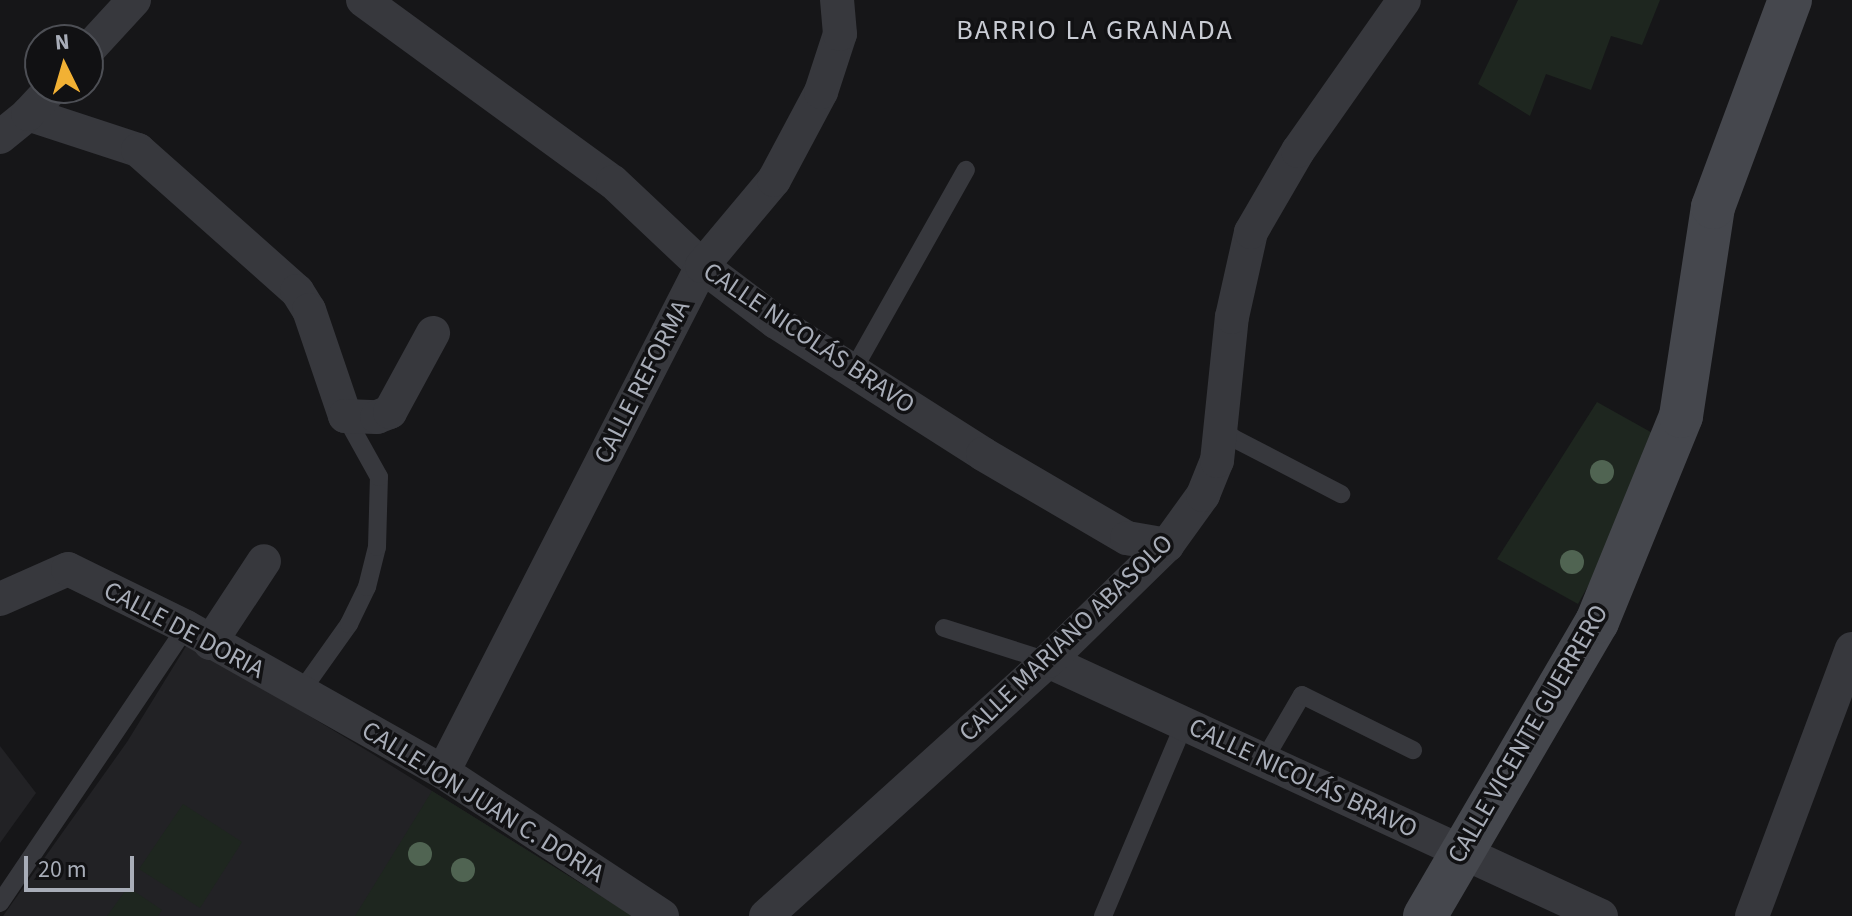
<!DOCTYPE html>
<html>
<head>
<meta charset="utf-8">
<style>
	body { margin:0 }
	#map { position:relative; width:1852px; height:916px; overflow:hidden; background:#161618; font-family:"Source Sans 3",sans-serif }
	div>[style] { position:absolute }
	.built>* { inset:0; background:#222225 }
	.green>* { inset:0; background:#1e261f }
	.lane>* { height:18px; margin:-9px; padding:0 9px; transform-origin:9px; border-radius:9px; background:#37383d }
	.street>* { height:34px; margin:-17px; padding:0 17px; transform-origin:17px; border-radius:17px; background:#37383d }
	.secondary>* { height:44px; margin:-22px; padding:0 22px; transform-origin:22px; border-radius:22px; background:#45474d }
	.trees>* { width:24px; height:24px; margin:-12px; border-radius:50%; background:#506452 }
	span { translate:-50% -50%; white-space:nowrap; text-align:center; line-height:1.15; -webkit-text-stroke:7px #111113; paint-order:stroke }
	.street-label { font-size:26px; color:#a8adb8 }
	.neighbourhood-label { font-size:28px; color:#c9ccd4; letter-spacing:2px }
	.north { position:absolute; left:24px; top:24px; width:80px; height:80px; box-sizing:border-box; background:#111113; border:2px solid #4d4f55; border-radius:50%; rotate:355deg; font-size:22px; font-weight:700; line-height:32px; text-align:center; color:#a8adb8 }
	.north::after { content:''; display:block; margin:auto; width:28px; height:36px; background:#f2b134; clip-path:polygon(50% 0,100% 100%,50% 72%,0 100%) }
	.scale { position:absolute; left:24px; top:856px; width:110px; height:36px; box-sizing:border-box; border:4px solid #a8adb8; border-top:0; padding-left:10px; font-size:24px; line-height:28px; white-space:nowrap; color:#a8adb8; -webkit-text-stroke:6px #111113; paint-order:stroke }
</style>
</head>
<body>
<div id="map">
	<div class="built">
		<i style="clip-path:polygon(188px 643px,371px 753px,633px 916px,3px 916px,127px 742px)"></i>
		<i style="clip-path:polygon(0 746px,36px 793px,0 843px)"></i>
	</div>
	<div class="green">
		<i style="clip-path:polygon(1518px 0,1660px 0,1642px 45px,1611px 36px,1591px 90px,1546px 74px,1530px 116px,1478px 84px)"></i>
		<i style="clip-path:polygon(1597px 402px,1656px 435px,1622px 525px,1578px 604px,1497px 559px)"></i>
		<i style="clip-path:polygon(432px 791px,633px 916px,355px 916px)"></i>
		<i style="clip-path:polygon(183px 804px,242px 842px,200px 908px,139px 869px)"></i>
		<i style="clip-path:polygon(128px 887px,162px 910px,158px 916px,107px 916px)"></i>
	</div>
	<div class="lane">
		<i style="left:852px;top:372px;width:232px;rotate:-60.6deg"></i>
		<i style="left:1223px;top:428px;width:14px;rotate:45deg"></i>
		<i style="left:1233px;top:438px;width:122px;rotate:27.4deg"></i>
		<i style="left:944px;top:628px;width:109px;rotate:17.6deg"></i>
		<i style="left:300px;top:693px;width:85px;rotate:-54.6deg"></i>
		<i style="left:349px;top:624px;width:41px;rotate:-64.1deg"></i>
		<i style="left:367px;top:587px;width:41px;rotate:-76deg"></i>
		<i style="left:377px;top:547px;width:70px;rotate:-88.4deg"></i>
		<i style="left:379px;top:477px;width:70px;rotate:-119.1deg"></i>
		<i style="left:1264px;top:760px;width:75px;rotate:-59.7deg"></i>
		<i style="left:1302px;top:695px;width:124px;rotate:26.4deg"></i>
		<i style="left:0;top:903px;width:333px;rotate:-56deg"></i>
		<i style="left:1103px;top:916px;width:208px;rotate:-67.1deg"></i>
	</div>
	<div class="street">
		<i style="left:363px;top:0;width:309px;rotate:36.1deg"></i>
		<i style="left:613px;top:182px;width:122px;rotate:43.3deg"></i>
		<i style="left:702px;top:266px;width:93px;rotate:37.1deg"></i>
		<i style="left:776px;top:322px;width:246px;rotate:32.5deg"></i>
		<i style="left:983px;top:454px;width:167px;rotate:30.3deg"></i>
		<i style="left:1127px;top:538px;width:41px;rotate:9.9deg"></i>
		<i style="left:88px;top:50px;width:68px;rotate:-47.4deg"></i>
		<i style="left:28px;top:114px;width:116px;rotate:18.1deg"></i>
		<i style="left:138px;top:150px;width:213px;rotate:41.6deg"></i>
		<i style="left:297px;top:291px;width:22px;rotate:58deg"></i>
		<i style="left:309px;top:310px;width:112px;rotate:71.2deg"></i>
		<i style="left:345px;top:416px;width:32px;rotate:2deg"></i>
		<i style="left:377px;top:417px;width:14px;rotate:-21deg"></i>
		<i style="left:390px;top:412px;width:90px;rotate:-61.4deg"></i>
		<i style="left:0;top:137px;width:36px;rotate:-39deg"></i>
		<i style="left:28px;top:114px;width:35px;rotate:-47deg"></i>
		<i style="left:0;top:599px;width:74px;rotate:-23.8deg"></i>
		<i style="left:68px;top:569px;width:131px;rotate:26.2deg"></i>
		<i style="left:186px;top:627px;width:295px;rotate:29.4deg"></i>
		<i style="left:443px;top:772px;width:262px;rotate:33.3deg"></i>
		<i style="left:210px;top:643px;width:98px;rotate:-56.6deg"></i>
		<i style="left:1048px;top:661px;width:609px;rotate:24.76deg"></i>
		<i style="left:443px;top:772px;width:568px;rotate:-62.89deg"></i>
		<i style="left:702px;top:266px;width:112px;rotate:-50.1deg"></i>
		<i style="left:774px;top:180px;width:100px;rotate:-61.9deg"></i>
		<i style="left:821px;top:92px;width:61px;rotate:-71.9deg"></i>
		<i style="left:840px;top:34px;width:34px;rotate:-95deg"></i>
		<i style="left:766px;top:916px;width:380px;rotate:-42.1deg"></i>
		<i style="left:1048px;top:661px;width:166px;rotate:-44.3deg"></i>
		<i style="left:1167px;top:545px;width:62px;rotate:-54.2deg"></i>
		<i style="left:1203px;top:495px;width:37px;rotate:-68deg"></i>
		<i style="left:1217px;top:461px;width:145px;rotate:-84.1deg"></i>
		<i style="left:1232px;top:317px;width:87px;rotate:-77.4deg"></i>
		<i style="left:1251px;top:232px;width:94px;rotate:-59.9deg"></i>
		<i style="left:1298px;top:151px;width:184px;rotate:-54.9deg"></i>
		<i style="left:1752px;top:916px;width:285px;rotate:-69.5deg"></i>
	</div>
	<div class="secondary">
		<i style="left:1425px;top:916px;width:341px;rotate:-59.7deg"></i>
		<i style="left:1597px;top:622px;width:222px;rotate:-67.8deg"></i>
		<i style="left:1681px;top:416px;width:211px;rotate:-81.3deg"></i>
		<i style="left:1713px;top:207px;width:221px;rotate:-69.6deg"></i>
	</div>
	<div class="trees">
		<i style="left:1602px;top:472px"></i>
		<i style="left:1572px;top:562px"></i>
		<i style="left:420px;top:854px"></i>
		<i style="left:463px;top:870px"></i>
	</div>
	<div class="street-label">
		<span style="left:809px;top:338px;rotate:34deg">CALLE NICOLÁS BRAVO</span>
		<span style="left:642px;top:382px;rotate:-63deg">CALLE REFORMA</span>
		<span style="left:184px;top:630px;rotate:28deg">CALLE DE DORIA</span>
		<span style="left:1066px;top:638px;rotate:-44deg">CALLE MARIANO ABASOLO</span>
		<span style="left:1528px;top:734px;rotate:-60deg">CALLE VICENTE GUERRERO</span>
		<span style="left:1303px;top:778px;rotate:25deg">CALLE NICOLÁS BRAVO</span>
		<span style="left:483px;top:802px;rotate:32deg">CALLEJON JUAN C. DORIA</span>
	</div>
	<div class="neighbourhood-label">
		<span style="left:1095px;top:30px">BARRIO LA GRANADA</span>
	</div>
	<div class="north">N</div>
	<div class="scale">20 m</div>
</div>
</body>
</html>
